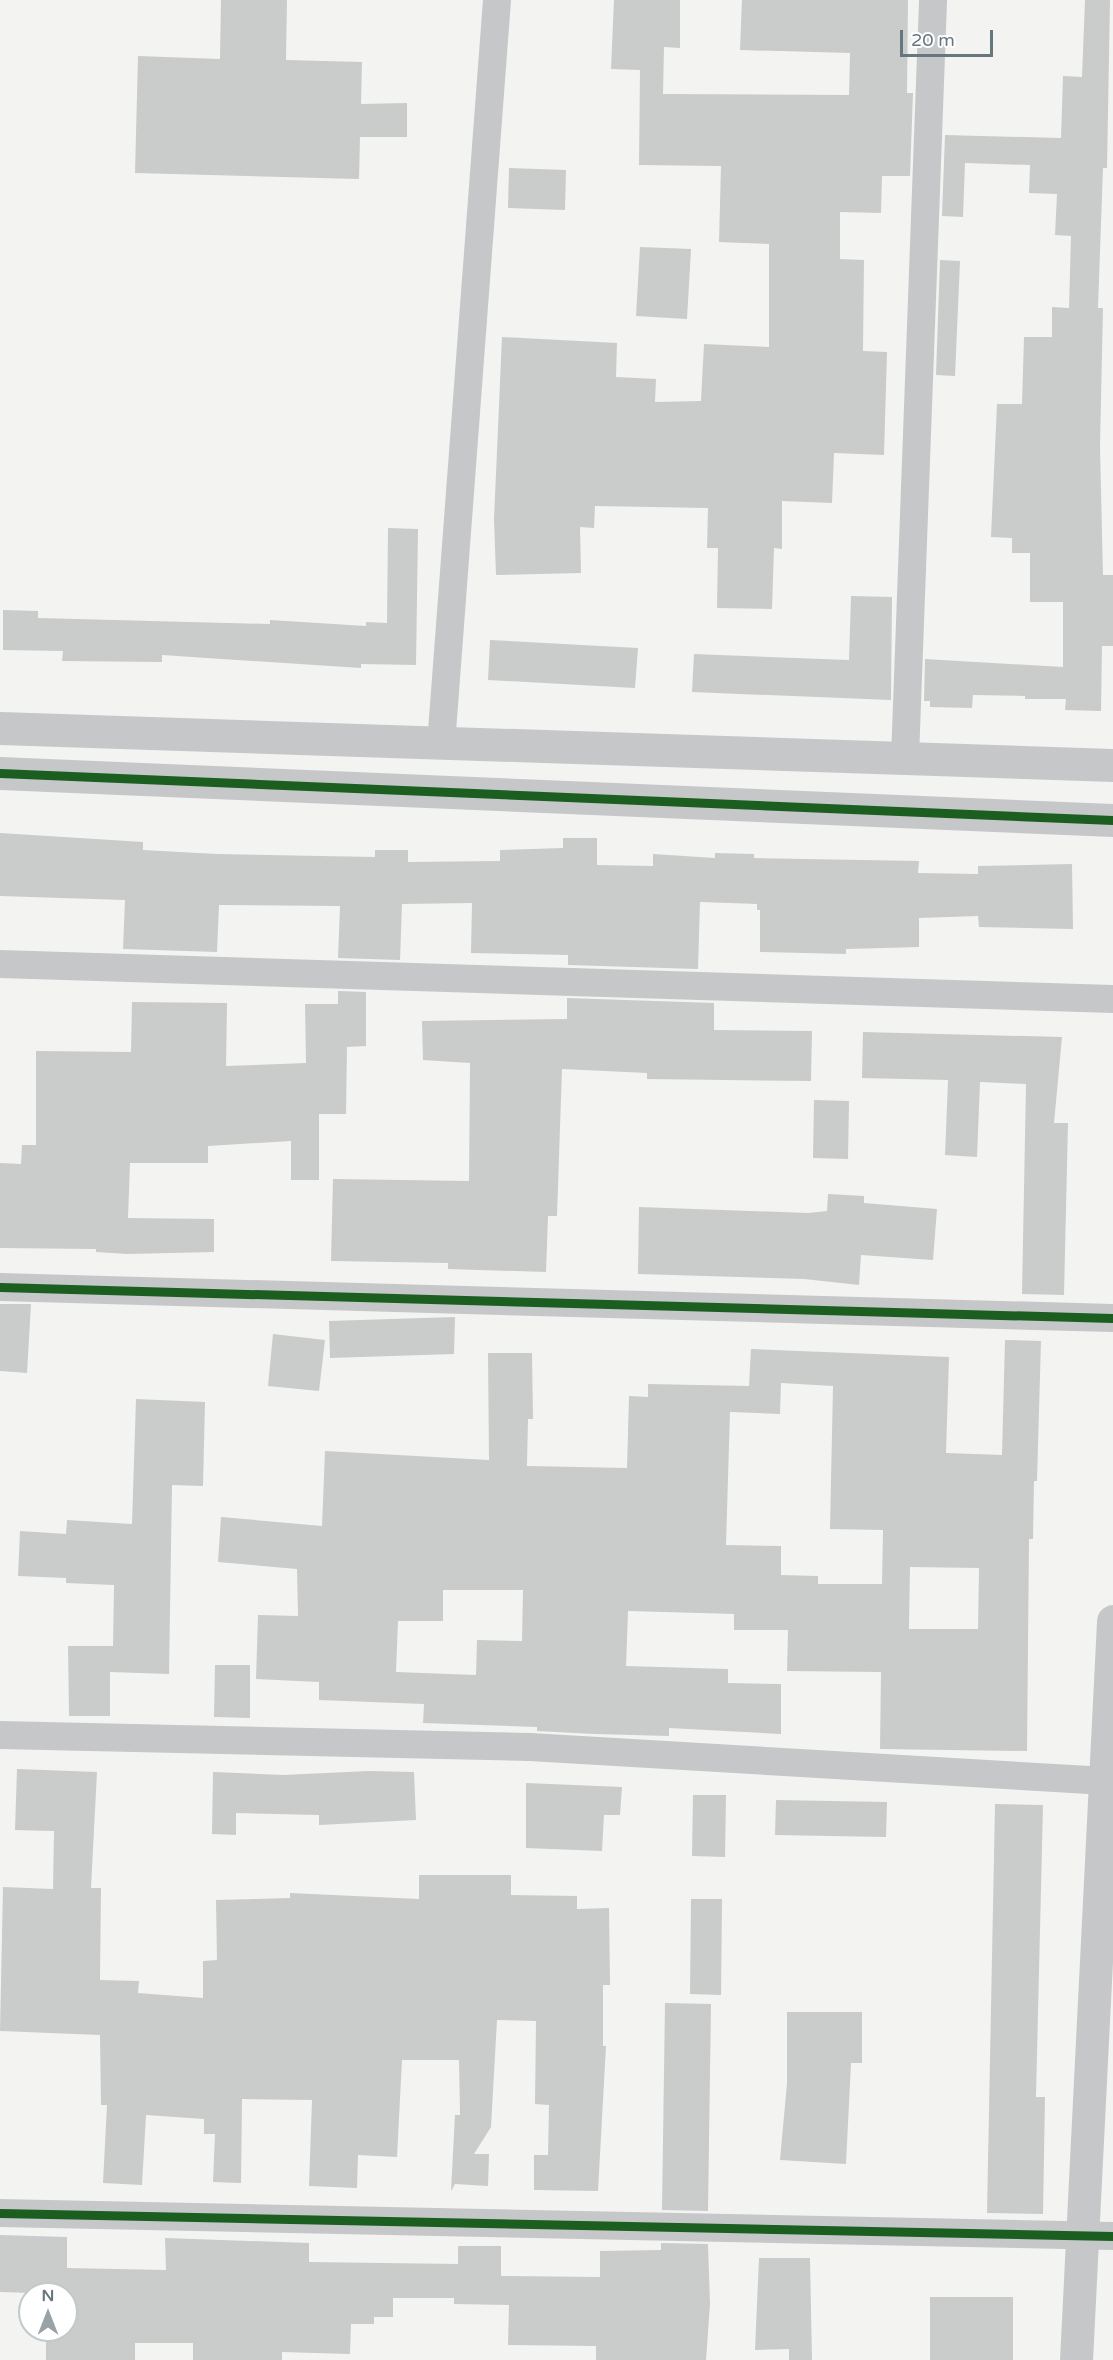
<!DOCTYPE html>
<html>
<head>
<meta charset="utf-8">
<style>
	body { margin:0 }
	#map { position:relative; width:1113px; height:2360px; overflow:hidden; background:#f3f3f2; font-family:"Varela Round",sans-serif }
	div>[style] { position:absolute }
	.building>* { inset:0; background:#cacbcb }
	.minor>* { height:28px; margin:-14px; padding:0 14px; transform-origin:14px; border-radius:14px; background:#c6c7c8 }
	.tertiary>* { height:33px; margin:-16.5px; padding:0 16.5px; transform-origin:16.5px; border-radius:16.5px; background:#c6c7c8 }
	.cycleway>* { height:9px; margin:-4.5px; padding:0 4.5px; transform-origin:4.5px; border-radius:4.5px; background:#1b5e20 }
	span { translate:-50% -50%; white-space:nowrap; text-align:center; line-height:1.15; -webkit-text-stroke:6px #fff; paint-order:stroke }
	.north { position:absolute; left:18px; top:2282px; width:60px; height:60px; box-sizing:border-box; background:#fff; border:2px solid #c2c9cb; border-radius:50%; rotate:0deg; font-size:16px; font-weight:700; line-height:24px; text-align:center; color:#67777e }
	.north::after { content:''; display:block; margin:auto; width:21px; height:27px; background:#98a2a7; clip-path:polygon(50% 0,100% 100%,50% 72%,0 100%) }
	.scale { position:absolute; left:900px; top:30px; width:93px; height:27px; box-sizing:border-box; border:3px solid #67777e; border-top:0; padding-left:8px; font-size:18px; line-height:21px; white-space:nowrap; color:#67777e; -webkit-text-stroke:4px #fff; paint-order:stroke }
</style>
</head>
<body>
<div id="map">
	<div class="building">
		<i style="clip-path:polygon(221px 0,287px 0,286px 60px,362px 62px,361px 104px,407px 103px,407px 137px,360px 137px,359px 179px,135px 173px,138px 56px,220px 59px)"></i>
		<i style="clip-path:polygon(614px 0,680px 0,680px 48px,664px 47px,663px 94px,849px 95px,850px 53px,740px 50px,742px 0,908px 0,907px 93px,913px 93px,910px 176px,882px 176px,881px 213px,840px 212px,840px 259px,864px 260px,863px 351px,887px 352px,884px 455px,834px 453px,832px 503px,782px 501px,782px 549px,774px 548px,772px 609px,717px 608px,718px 548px,707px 548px,708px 508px,595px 506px,594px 528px,580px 527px,581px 573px,496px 575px,494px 519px,502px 337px,617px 343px,616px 377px,656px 379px,655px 402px,701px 401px,704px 344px,769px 347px,769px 244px,719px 242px,721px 166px,639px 165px,640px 70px,611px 69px)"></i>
		<i style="clip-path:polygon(1085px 0,1110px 0,1107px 168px,1103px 168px,1098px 308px,1103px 308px,1100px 446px,1103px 575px,1113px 575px,1113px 646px,1102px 646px,1101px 711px,1065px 710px,1066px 699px,1025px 699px,1025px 696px,973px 695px,972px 708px,930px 707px,930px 701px,924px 701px,925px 659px,1063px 667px,1063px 602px,1030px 602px,1030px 553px,1012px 553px,1012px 538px,991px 537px,997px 404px,1022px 404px,1024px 337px,1052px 337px,1052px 307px,1069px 308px,1071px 236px,1055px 235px,1057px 194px,1029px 193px,1030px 165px,965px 163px,963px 217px,942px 216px,945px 135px,1061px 138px,1063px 76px,1082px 77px)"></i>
		<i style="clip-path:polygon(509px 168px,566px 170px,565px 210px,508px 208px)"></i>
		<i style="clip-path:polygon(640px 247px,691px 249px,687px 319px,636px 316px)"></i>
		<i style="clip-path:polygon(940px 260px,960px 261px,955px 376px,936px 375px)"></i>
		<i style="clip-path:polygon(388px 528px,418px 529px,416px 665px,361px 664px,361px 668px,162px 655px,162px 662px,62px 661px,63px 651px,3px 650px,3px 610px,38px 611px,38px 618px,270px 624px,270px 620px,366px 626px,366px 622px,387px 623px)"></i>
		<i style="clip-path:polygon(851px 596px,892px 597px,891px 700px,692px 692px,694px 654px,849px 660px)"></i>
		<i style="clip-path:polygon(490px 640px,638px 648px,635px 688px,488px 680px)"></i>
		<i style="clip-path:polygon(0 833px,143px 842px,143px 850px,217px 854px,375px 857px,375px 850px,408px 850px,408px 862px,500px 861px,500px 850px,563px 848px,563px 838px,597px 838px,597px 865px,653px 866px,653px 854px,715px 858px,715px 853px,754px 854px,754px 858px,919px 861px,918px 873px,978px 874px,978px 866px,1072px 864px,1073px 929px,979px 927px,978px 916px,919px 918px,919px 947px,846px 949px,846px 954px,760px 952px,760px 910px,757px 910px,757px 904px,700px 902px,698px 969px,568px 965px,568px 955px,471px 953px,472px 903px,402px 904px,400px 960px,338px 958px,340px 906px,219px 905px,217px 952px,123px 949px,125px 900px,0 896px)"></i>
		<i style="clip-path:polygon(338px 991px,366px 992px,366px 1046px,347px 1047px,346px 1114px,319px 1114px,319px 1180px,291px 1180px,291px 1141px,208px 1146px,208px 1163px,130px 1163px,128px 1218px,214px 1219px,214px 1252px,127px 1254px,96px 1252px,96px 1249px,0 1248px,0 1163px,21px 1164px,22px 1145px,36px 1145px,36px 1051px,131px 1052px,132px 1002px,227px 1003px,226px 1066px,306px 1063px,305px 1004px,338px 1004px)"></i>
		<i style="clip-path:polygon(567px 998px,714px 1003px,714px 1030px,812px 1031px,811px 1081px,647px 1079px,647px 1073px,562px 1069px,557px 1216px,548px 1216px,546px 1272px,448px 1269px,448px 1263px,331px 1261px,333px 1179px,469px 1181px,470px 1063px,423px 1060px,422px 1021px,567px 1019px)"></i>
		<i style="clip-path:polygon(863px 1032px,1062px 1037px,1054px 1123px,1068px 1123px,1064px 1295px,1022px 1294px,1026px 1084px,980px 1082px,977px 1157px,945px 1155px,948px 1080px,862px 1078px)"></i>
		<i style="clip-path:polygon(814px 1100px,849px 1101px,848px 1159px,813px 1158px)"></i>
		<i style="clip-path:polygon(828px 1194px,864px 1196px,864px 1203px,937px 1209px,933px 1260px,861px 1255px,859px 1285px,804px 1279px,638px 1274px,639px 1207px,808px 1213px,827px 1211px)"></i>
		<i style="clip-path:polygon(0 1304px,31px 1304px,27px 1373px,0 1371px)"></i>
		<i style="clip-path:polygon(455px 1317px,454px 1354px,330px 1358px,329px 1321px)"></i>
		<i style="clip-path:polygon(273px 1334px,325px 1340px,319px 1391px,268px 1386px)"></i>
		<i style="clip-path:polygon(evenodd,1005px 1340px,1041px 1341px,1037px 1481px,1034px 1481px,1033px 1539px,1029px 1539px,1027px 1751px,880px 1749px,881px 1672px,787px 1671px,788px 1630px,734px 1630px,734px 1614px,628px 1611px,626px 1666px,728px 1669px,728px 1683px,781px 1684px,781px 1734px,669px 1728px,669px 1736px,594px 1734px,537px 1731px,537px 1727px,423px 1723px,424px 1704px,319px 1700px,319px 1682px,256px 1679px,258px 1615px,298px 1616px,297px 1569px,218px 1562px,221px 1517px,322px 1526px,325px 1451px,489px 1460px,488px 1353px,532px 1353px,533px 1419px,528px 1419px,527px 1466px,627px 1468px,629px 1396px,648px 1397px,648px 1384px,749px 1386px,751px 1349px,949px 1357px,946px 1453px,1002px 1455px,1005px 1340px,781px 1383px,833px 1386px,830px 1529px,883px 1530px,882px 1584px,818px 1584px,818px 1576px,781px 1575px,781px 1546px,726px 1545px,730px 1412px,780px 1414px,781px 1383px,1005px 1340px,910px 1567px,979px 1568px,978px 1629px,909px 1629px,910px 1567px,1005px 1340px,443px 1590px,523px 1590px,522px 1641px,477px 1640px,476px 1675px,396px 1672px,398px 1621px,443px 1621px,443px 1590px)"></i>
		<i style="clip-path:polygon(136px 1399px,205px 1402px,203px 1486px,172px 1485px,169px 1674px,110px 1672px,110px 1716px,69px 1716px,68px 1646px,113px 1646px,114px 1585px,66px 1583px,66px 1578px,18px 1576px,20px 1531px,66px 1534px,67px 1520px,132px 1524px)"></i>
		<i style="clip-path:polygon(215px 1665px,250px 1665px,250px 1718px,214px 1717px)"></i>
		<i style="clip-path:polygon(17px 1769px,97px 1772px,91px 1888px,101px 1888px,100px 1980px,139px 1981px,138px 1993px,203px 1998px,203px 1961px,217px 1960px,216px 1900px,290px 1898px,290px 1893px,419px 1899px,419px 1875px,511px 1875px,511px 1895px,577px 1896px,577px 1909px,609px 1908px,610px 1985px,603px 1985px,603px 2046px,606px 2046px,598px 2191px,534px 2190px,534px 2155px,548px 2155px,549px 2105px,535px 2104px,536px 2021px,497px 2020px,491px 2127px,474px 2154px,489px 2154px,488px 2186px,455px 2184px,451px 2191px,455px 2115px,460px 2115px,459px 2060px,402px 2060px,397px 2157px,358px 2155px,357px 2188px,309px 2186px,312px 2100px,242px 2099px,241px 2183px,213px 2182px,215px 2134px,204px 2134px,204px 2119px,146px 2115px,142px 2185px,103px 2183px,107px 2105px,101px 2105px,100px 2035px,0 2031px,3px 1887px,53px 1889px,54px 1831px,15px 1830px)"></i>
		<i style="clip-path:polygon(369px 1771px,414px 1772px,416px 1820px,319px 1825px,319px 1815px,236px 1813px,236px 1835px,212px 1834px,213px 1772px,283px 1775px)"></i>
		<i style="clip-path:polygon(526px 1783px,622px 1787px,620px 1815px,604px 1815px,602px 1851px,526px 1848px)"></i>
		<i style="clip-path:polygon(693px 1795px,726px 1795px,725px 1857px,692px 1856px)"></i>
		<i style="clip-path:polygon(776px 1800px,887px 1802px,886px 1837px,775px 1835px)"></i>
		<i style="clip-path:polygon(995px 1804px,1043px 1805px,1036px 2097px,1045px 2097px,1043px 2214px,987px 2213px)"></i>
		<i style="clip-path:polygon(691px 1899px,722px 1899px,721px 1995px,690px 1994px)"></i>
		<i style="clip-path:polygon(665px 2003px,711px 2004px,708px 2211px,662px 2210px)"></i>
		<i style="clip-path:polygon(787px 2012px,862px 2012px,862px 2063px,851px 2063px,846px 2164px,780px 2160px,787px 2083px)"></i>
		<i style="clip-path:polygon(0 2235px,67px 2237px,67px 2268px,166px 2270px,165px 2238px,309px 2243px,309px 2262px,458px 2264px,458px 2246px,501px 2246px,501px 2276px,600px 2277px,600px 2251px,661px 2250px,661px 2243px,708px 2244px,710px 2304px,706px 2360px,596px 2360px,596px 2346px,508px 2345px,509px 2305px,454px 2304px,454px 2298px,393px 2298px,393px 2317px,374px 2317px,374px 2324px,351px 2324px,350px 2354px,282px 2352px,282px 2360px,193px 2360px,193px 2343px,135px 2343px,135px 2360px,46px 2360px,46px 2330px,66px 2330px,66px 2294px,0 2292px)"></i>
		<i style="clip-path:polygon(759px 2258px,810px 2258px,812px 2360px,789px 2360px,789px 2349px,755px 2350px)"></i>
		<i style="clip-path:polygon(930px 2297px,1013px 2297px,1013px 2360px,930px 2360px)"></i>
	</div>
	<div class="minor">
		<i style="left:441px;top:745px;width:747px;rotate:-85.7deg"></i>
		<i style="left:905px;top:758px;width:759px;rotate:-87.88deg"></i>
		<i style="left:0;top:964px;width:1114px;rotate:1.8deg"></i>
		<i style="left:0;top:1287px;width:1113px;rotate:1.6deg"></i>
		<i style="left:0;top:1735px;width:530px;rotate:1.3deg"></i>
		<i style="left:530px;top:1747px;width:577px;rotate:3.38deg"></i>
		<i style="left:0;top:2213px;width:1113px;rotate:1.18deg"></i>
	</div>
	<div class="tertiary">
		<i style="left:0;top:728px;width:1114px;rotate:1.9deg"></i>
		<i style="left:0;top:773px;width:1114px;rotate:2.42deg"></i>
		<i style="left:1076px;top:2360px;width:740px;rotate:-87.13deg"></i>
	</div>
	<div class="cycleway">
		<i style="left:0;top:773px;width:1114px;rotate:2.42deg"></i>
		<i style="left:0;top:1287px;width:1113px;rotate:1.6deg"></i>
		<i style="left:0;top:2213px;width:1113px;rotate:1.18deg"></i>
	</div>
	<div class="north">N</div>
	<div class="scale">20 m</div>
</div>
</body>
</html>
